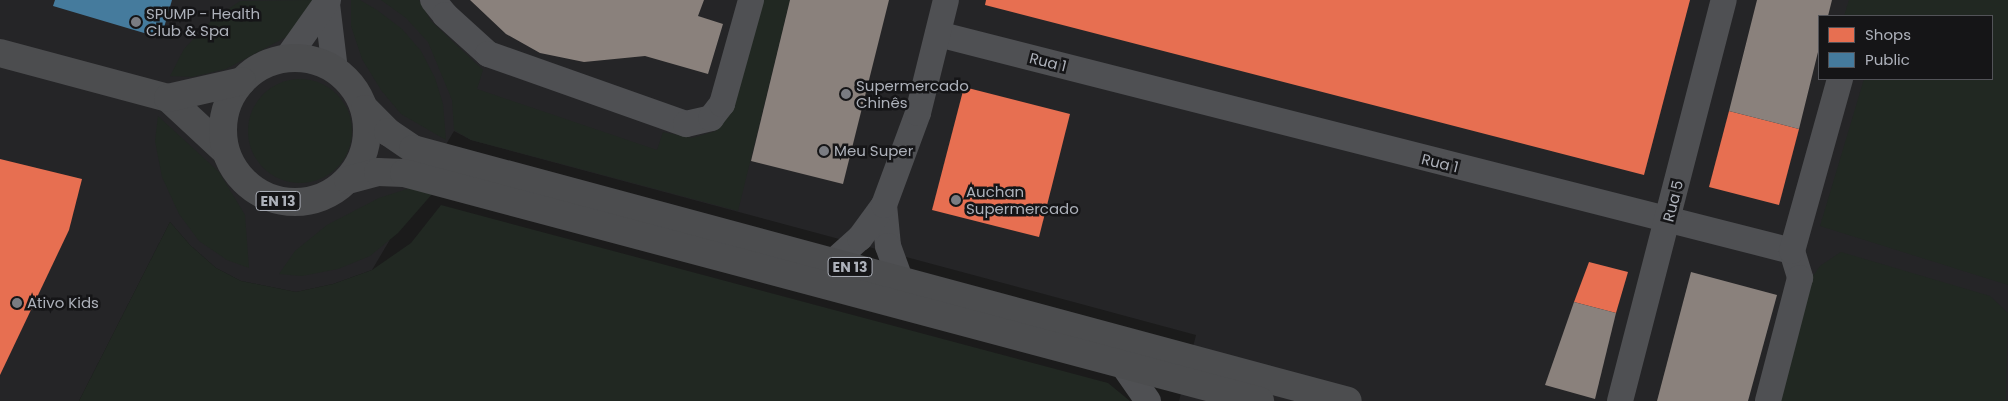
<!DOCTYPE html>
<html>
<head>
<meta charset="utf-8">
<style>
	body { margin:0 }
	#map { position:relative; width:2008px; height:401px; overflow:hidden; background:#1b1b1b; font-family:Poppins,sans-serif }
	div>[style] { position:absolute }
	.built>* { inset:0; background:#252527 }
	.green>* { inset:0; background:#212822 }
	.round { border-radius:50% }
	.shops>* { inset:0; background:#e76f51 }
	.public>* { inset:0; background:#457b9d }
	.industry>* { inset:0; background:#8a817c }
	.minor>* { height:26px; margin:-13px; padding:0 13px; transform-origin:13px; border-radius:13px; background:#4f5053 }
	.major>* { height:28px; margin:-14px; padding:0 14px; transform-origin:14px; border-radius:14px; background:#4c4d4f }
	.major>.ring { margin:-14px; padding:0; box-sizing:content-box; background:none; border:28px solid #4c4d4f; border-radius:50% }
	.dots>* { width:14px; height:14px; translate:-50% -50%; box-sizing:border-box; border:2px solid #151517; border-radius:50% }
	span { translate:-50% -50%; white-space:nowrap; text-align:center; line-height:1.15; -webkit-text-stroke:5px #151517; paint-order:stroke }
	.shield-label span { padding:1px 4px; background:#151517; border:1px solid; border-radius:4px; -webkit-text-stroke-width:0 }
	.shield-label { font-size:14px; color:#adb1ba; font-weight:700 }
	.poi-label { font-size:15px; color:#adb1ba }
	.left { translate:0 -50%; text-align:left }
	.street-label { font-size:15px; color:#adb1ba }
	.legend { position:absolute; left:1818px; top:15px; width:175px; height:65px; box-sizing:border-box; background:#151517; border:1px solid #525358; margin:0; padding:6px 9px; list-style:none; font-size:15px; color:#adb1ba }
	.legend li { display:flex; align-items:center; gap:10px; height:25px }
	.legend b { width:25px; border:1px solid #525358 }
</style>
</head>
<body>
<div id="map">
	<div class="built">
		<i style="clip-path:polygon(evenodd,0 0,2008px 0,2008px 401px,1179px 401px,1196px 335px,471px 140px,454px 131px,372px 270px,333px 284px,296px 292px,241px 281px,216px 268px,190px 245px,170px 222px,79px 401px,0 401px,0 0,1819px 16px,1992px 16px,1992px 79px,1819px 79px,1819px 16px)"></i>
	</div>
	<div class="green">
		<i style="clip-path:polygon(316px 0,288px 36px,226px 69px,192px 77px,170px 76px,184px 49px,211px 21px,240px 1px)"></i>
		<i style="clip-path:polygon(351px 0,360px 0,377px 10px,402px 29px,421px 51px,435px 78px,443px 104px,446px 140px,401px 114px,381px 90px,362px 59px,351px 26px)"></i>
		<i style="clip-path:polygon(381px 0,419px 0,431px 21px,483px 70px,477px 89px,657px 150px,663px 132px,692px 138px,716px 131px,729px 113px,764px 0,790px 0,738px 211px,471px 140px,454px 130px,452px 100px,428px 42px,406px 18px)"></i>
		<i style="clip-path:polygon(1849px 0,2008px 0,2008px 285px,1820px 226px,1864px 79px,1992px 79px,1992px 16px,1844px 16px)"></i>
		<i class="round" style="left:248px;top:79px;width:104px;height:104px"></i>
		<i style="clip-path:polygon(158px 116px,219px 172px,245px 215px,249px 268px,227px 260px,199px 241px,179px 214px,162px 177px,155px 141px)"></i>
		<i style="clip-path:polygon(413px 187px,433px 193px,398px 233px,370px 256px,338px 269px,302px 276px,279px 274px,295px 251px,327px 225px,379px 198px)"></i>
		<i style="clip-path:polygon(441px 205px,1108px 383px,1130px 401px,79px 401px,170px 222px,190px 245px,216px 268px,241px 281px,296px 292px,333px 284px,372px 270px,411px 243px)"></i>
		<i style="clip-path:polygon(1841px 252px,1990px 296px,2008px 313px,2006px 401px,1777px 401px,1808px 283px,1820px 266px)"></i>
	</div>
	<div class="shops">
		<i style="clip-path:polygon(986px 0,1690px 0,1644px 175px,985px 5px)"></i>
		<i style="clip-path:polygon(964px 87px,1070px 114px,1039px 237px,932px 210px)"></i>
		<i style="clip-path:polygon(1729px 111px,1799px 129px,1779px 205px,1709px 187px)"></i>
		<i style="clip-path:polygon(0 159px,82px 179px,69px 230px,0 375px)"></i>
		<i style="clip-path:polygon(1589px 262px,1628px 272px,1616px 313px,1574px 302px)"></i>
	</div>
	<div class="public">
		<i style="clip-path:polygon(55px 0,172px 0,161px 38px,53px 6px)"></i>
	</div>
	<div class="industry">
		<i style="clip-path:polygon(470px 0,704px 0,698px 16px,723px 24px,708px 74px,645px 56px,584px 62px,540px 53px,506px 34px)"></i>
		<i style="clip-path:polygon(790px 0,889px 0,843px 184px,751px 161px)"></i>
		<i style="clip-path:polygon(1757px 0,1832px 0,1828px 16px,1819px 16px,1819px 48px,1799px 129px,1729px 111px)"></i>
		<i style="clip-path:polygon(1691px 272px,1777px 295px,1748px 401px,1657px 401px)"></i>
		<i style="clip-path:polygon(1574px 302px,1616px 313px,1595px 399px,1545px 385px)"></i>
	</div>
	<div class="minor">
		<i style="left:433px;top:0;width:19px;rotate:51deg"></i>
		<i style="left:445px;top:15px;width:58px;rotate:42.2deg"></i>
		<i style="left:488px;top:54px;width:210px;rotate:19.5deg"></i>
		<i style="left:686px;top:124px;width:26px;rotate:-13deg"></i>
		<i style="left:711px;top:118px;width:18px;rotate:-52deg"></i>
		<i style="left:722px;top:104px;width:108px;rotate:-74.4deg"></i>
		<i style="left:327px;top:4px;width:66px;rotate:83.1deg"></i>
		<i style="left:938px;top:34px;width:881px;rotate:14.26deg"></i>
		<i style="left:1792px;top:251px;width:28px;rotate:73deg"></i>
		<i style="left:1800px;top:278px;width:127px;rotate:104.6deg"></i>
		<i style="left:287px;top:58px;width:71px;rotate:-54.7deg"></i>
		<i style="left:884px;top:205px;width:41px;rotate:84.4deg"></i>
		<i style="left:888px;top:246px;width:38px;rotate:70deg"></i>
		<i style="left:1792px;top:251px;width:179px;rotate:-74.4deg"></i>
		<i style="left:833px;top:262px;width:36px;rotate:-42deg"></i>
		<i style="left:860px;top:238px;width:41px;rotate:-54deg"></i>
		<i style="left:884px;top:205px;width:98px;rotate:-69.7deg"></i>
		<i style="left:918px;top:113px;width:116px;rotate:-76.1deg"></i>
		<i style="left:1123px;top:365px;width:44px;rotate:55.2deg"></i>
		<i style="left:1620px;top:401px;width:414px;rotate:-75.5deg"></i>
	</div>
	<div class="major">
		<i style="left:0;top:53px;width:174px;rotate:15deg"></i>
		<i style="left:168px;top:98px;width:78px;rotate:42.9deg"></i>
		<i class="ring" style="left:223px;top:58px;width:116px;height:116px"></i>
		<i style="left:168px;top:98px;width:76px;rotate:-12.9deg"></i>
		<i style="left:365px;top:109px;width:33px;rotate:45deg"></i>
		<i style="left:388px;top:132px;width:30px;rotate:34deg"></i>
		<i style="left:413px;top:149px;width:968px;rotate:15.08deg"></i>
		<i style="left:348px;top:180px;width:31px;rotate:-15deg"></i>
		<i style="left:378px;top:172px;width:26px;rotate:2deg"></i>
		<i style="left:404px;top:173px;width:886px;rotate:14.91deg"></i>
	</div>
	<div class="dots">
		<i style="left:136px;top:22px;background:#7a7c82"></i>
		<i style="left:846px;top:94px;background:#7a7c82"></i>
		<i style="left:824px;top:151px;background:#7a7c82"></i>
		<i style="left:956px;top:200px;background:#7a7c82"></i>
		<i style="left:17px;top:303px;background:#7a7c82"></i>
	</div>
	<div class="shield-label">
		<span style="left:278px;top:201px">EN 13</span>
		<span style="left:850px;top:267px">EN 13</span>
	</div>
	<div class="poi-label">
		<span class="left" style="left:146px;top:22px">SPUMP - Health<br>Club &amp; Spa</span>
		<span class="left" style="left:856px;top:94px">Supermercado<br>Chinês</span>
		<span class="left" style="left:834px;top:151px">Meu Super</span>
		<span class="left" style="left:966px;top:200px">Auchan<br>Supermercado</span>
		<span class="left" style="left:27px;top:303px">Ativo Kids</span>
	</div>
	<div class="street-label">
		<span style="left:1048px;top:62px;rotate:14deg">Rua 1</span>
		<span style="left:1440px;top:163px;rotate:14deg">Rua 1</span>
		<span style="left:1673px;top:201px;rotate:-76deg">Rua 5</span>
	</div>
	<ul class="legend">
	<li><b style="height:14px;background:#e76f51"></b>Shops</li>
	<li><b style="height:14px;background:#457b9d"></b>Public</li>
	</ul>
</div>
</body>
</html>
